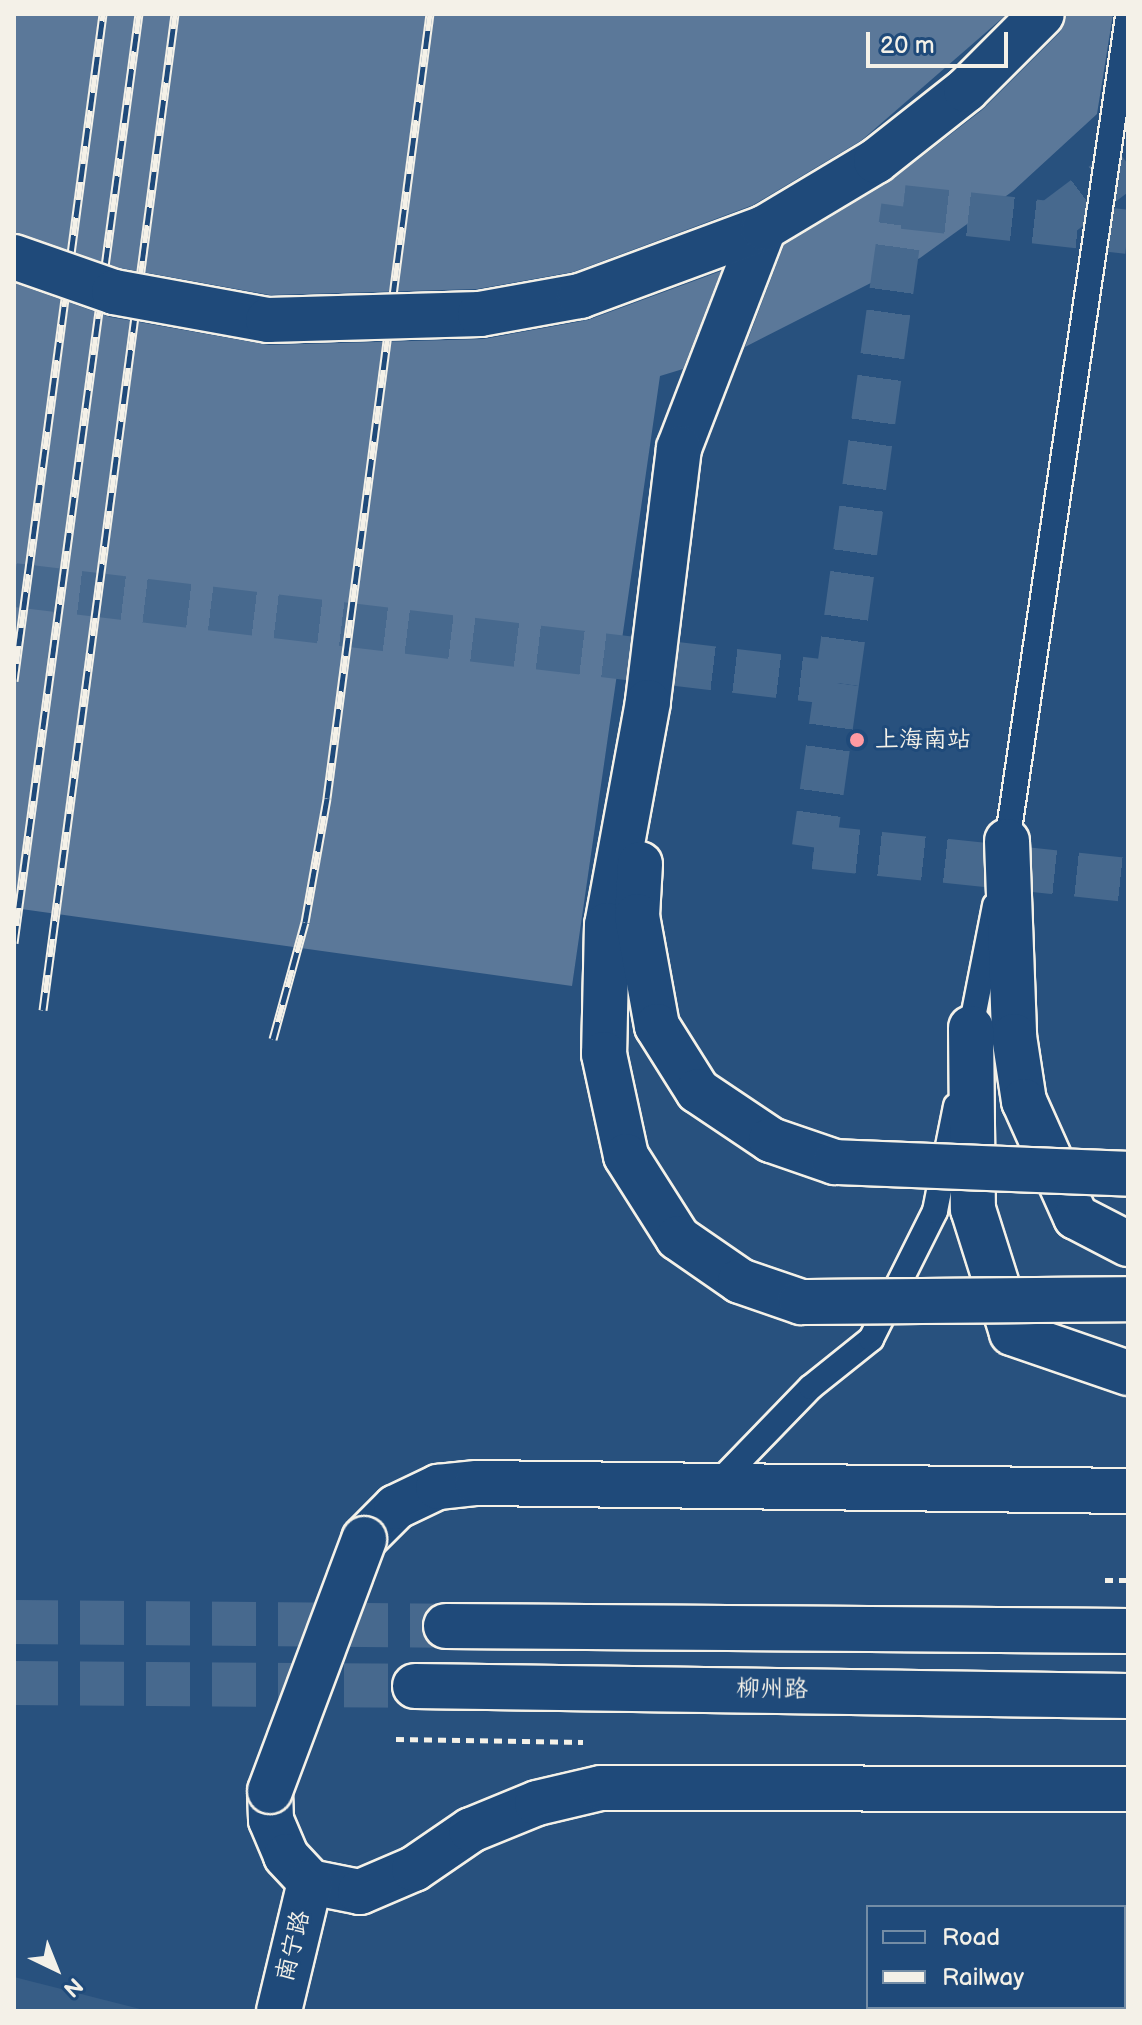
<!DOCTYPE html>
<html>
<head>
<meta charset="utf-8">
<style>
	body { margin:0 }
	#map { position:relative; width:1142px; height:2025px; overflow:hidden; background:#28517e; font-family:"Balsamiq Sans","LXGW WenKai TC",sans-serif }
	div>[style] { position:absolute }
	.built>* { inset:0; background:#375d86 }
	.building>* { inset:0; background:#5b7899 }
	.street-tunnel>* { height:44px; margin-top:-22px; transform-origin:0; background:repeating-linear-gradient(90deg,#47698e 0 44px,transparent 0 66px) }
	.secondary-tunnel>* { height:44px; margin-top:-22px; transform-origin:0; background:repeating-linear-gradient(90deg,#47698e 0 44px,transparent 0 66px) }
	.path>* { height:5px; margin-top:-2.5px; transform-origin:0; background:repeating-linear-gradient(90deg,#f4f1e8 0 8px,transparent 0 14px) }
	.roads { filter:drop-shadow(2px 0 #f4f1e8) drop-shadow(-2px 0 #f4f1e8) drop-shadow(0 2px #f4f1e8) drop-shadow(0 -2px #f4f1e8) }
	.lane>* { height:24px; margin:-12px; padding:0 12px; transform-origin:12px; border-radius:12px; background:#1f4a7a }
	.street>* { height:44px; margin:-22px; padding:0 22px; transform-origin:22px; border-radius:22px; background:#1f4a7a }
	.secondary>* { height:44px; margin:-22px; padding:0 22px; transform-origin:22px; border-radius:22px; background:#1f4a7a }
	.rail>* { height:9px; margin-top:-4.5px; transform-origin:0; background:repeating-linear-gradient(90deg,#1f4a7a 0 18px,#f4f1e8 0 36px); box-sizing:border-box; border-block:2px solid #f4f1e8 }
	.bridges { filter:drop-shadow(2px 0 #f4f1e8) drop-shadow(-2px 0 #f4f1e8) drop-shadow(0 2px #f4f1e8) drop-shadow(0 -2px #f4f1e8) }
	.street-bridge>* { height:44px; margin:-22px; padding:0 22px; transform-origin:22px; border-radius:22px; background:#1f4a7a }
	.secondary-bridge>* { height:44px; margin:-22px; padding:0 22px; transform-origin:22px; border-radius:22px; background:#1f4a7a }
	.dots>* { width:22px; height:22px; translate:-50% -50%; box-sizing:border-box; border:4px solid #1f4a7a; border-radius:50% }
	span { translate:-50% -50%; white-space:nowrap; text-align:center; line-height:1.15; -webkit-text-stroke:6px #1f4a7a; paint-order:stroke }
	.poi-label { font-size:24px; color:#f4f1e8 }
	.left { translate:0 -50%; text-align:left }
	.street-label { font-size:24px; color:#f4f1e8 }
	.frame { position:absolute; inset:0; border:16px solid #f4f1e8; pointer-events:none }
	.legend { position:absolute; left:866px; top:1905px; width:260px; height:104px; box-sizing:border-box; background:#1f4a7a; border:2px solid #748da6; margin:0; padding:10px 14px; list-style:none; font-size:24px; color:#f4f1e8 }
	.legend li { display:flex; align-items:center; gap:16px; height:40px }
	.legend b { width:40px; border:2px solid #748da6 }
	.north { position:absolute; left:16px; top:1929px; width:80px; height:80px; -webkit-text-stroke:6px #1f4a7a; paint-order:stroke; rotate:137deg; font-size:22px; font-weight:700; line-height:32px; text-align:center; color:#f4f1e8 }
	.north::after { content:''; display:block; margin:auto; width:28px; height:36px; background:#f4f1e8; clip-path:polygon(50% 0,100% 100%,50% 72%,0 100%) }
	.scale { position:absolute; left:866px; top:32px; width:142px; height:36px; box-sizing:border-box; border:4px solid #f4f1e8; border-top:0; padding-left:10px; font-size:24px; line-height:28px; white-space:nowrap; color:#f4f1e8; -webkit-text-stroke:6px #1f4a7a; paint-order:stroke }
</style>
</head>
<body>
<div id="map">
	<div class="built">
		<i style="clip-path:polygon(14px 1977px,148px 2011px,14px 2011px)"></i>
	</div>
	<div class="building">
		<i style="clip-path:polygon(14px 14px,1007px 14px,862px 140px,753px 205px,573px 272px,477px 289px,270px 295px,120px 268px,14px 233px)"></i>
		<i style="clip-path:polygon(1066px 14px,1113px 14px,1097px 114px,1013px 191px,920px 258px,745px 347px,784px 245px,889px 182px,982px 110px,1060px 32px)"></i>
		<i style="clip-path:polygon(721px 271px,683px 369px,660px 376px,572px 986px,14px 908px,14px 283px,110px 317px,269px 345px,484px 339px,588px 320px)"></i>
	</div>
	<div class="street-tunnel">
		<i style="left:1049px;top:224px;width:99px;rotate:-36.8deg"></i>
		<i style="left:14px;top:585px;width:829px;rotate:6.79deg"></i>
		<i style="left:837px;top:683px;width:166px;rotate:98deg"></i>
		<i style="left:814px;top:847px;width:316px;rotate:6deg"></i>
		<i style="left:837px;top:683px;width:481px;rotate:-82.1deg"></i>
		<i style="left:903px;top:207px;width:226px;rotate:6.3deg"></i>
	</div>
	<div class="secondary-tunnel">
		<i style="left:14px;top:1622px;width:432px;rotate:0.5deg"></i>
		<i style="left:14px;top:1683px;width:401px;rotate:0.4deg"></i>
	</div>
	<div class="path">
		<i style="left:1105px;top:1580px;width:23px"></i>
		<i style="left:396px;top:1739px;width:187px;rotate:0.9deg"></i>
	</div>
	<div class="roads">
		<div class="lane">
			<i style="left:1006px;top:850px;width:842px;rotate:-81.67deg"></i>
			<i style="left:969px;top:1038px;width:135px;rotate:-78.9deg"></i>
			<i style="left:714px;top:1487px;width:139px;rotate:-45.9deg"></i>
			<i style="left:811px;top:1387px;width:77px;rotate:-38.7deg"></i>
			<i style="left:871px;top:1339px;width:143px;rotate:-63.4deg"></i>
			<i style="left:935px;top:1211px;width:107px;rotate:-78.7deg"></i>
		</div>
		<div class="street">
			<i style="left:364px;top:1539px;width:45px;rotate:-45deg"></i>
			<i style="left:396px;top:1507px;width:47px;rotate:-25.5deg"></i>
			<i style="left:438px;top:1487px;width:39px;rotate:-6deg"></i>
			<i style="left:477px;top:1483px;width:651px;rotate:0.7deg"></i>
			<i style="left:270px;top:1791px;width:29px;rotate:88deg"></i>
			<i style="left:271px;top:1820px;width:39px;rotate:67deg"></i>
			<i style="left:286px;top:1856px;width:35px;rotate:47deg"></i>
			<i style="left:310px;top:1882px;width:51px;rotate:11.3deg"></i>
			<i style="left:360px;top:1892px;width:59px;rotate:-23.1deg"></i>
			<i style="left:414px;top:1869px;width:69px;rotate:-34.4deg"></i>
			<i style="left:471px;top:1830px;width:71px;rotate:-22.2deg"></i>
			<i style="left:537px;top:1803px;width:66px;rotate:-13.2deg"></i>
			<i style="left:601px;top:1788px;width:527px;rotate:0.11deg"></i>
			<i style="left:279px;top:2011px;width:133px;rotate:-76.5deg"></i>
		</div>
		<div class="secondary">
			<i style="left:1007px;top:841px;width:195px;rotate:87.9deg"></i>
			<i style="left:1014px;top:1036px;width:66px;rotate:81.3deg"></i>
			<i style="left:1024px;top:1101px;width:127px;rotate:65.9deg"></i>
			<i style="left:1076px;top:1217px;width:59px;rotate:27.4deg"></i>
			<i style="left:971px;top:1028px;width:181px;rotate:89.4deg"></i>
			<i style="left:973px;top:1209px;width:130px;rotate:72.5deg"></i>
			<i style="left:1012px;top:1333px;width:123px;rotate:19deg"></i>
			<i style="left:446px;top:1626px;width:682px;rotate:0.42deg"></i>
			<i style="left:415px;top:1686px;width:713px;rotate:0.8deg"></i>
		</div>
	</div>
	<div class="rail">
		<i style="left:14px;top:681px;width:673px;rotate:-82.4deg"></i>
		<i style="left:14px;top:943px;width:937px;rotate:-82.34deg"></i>
		<i style="left:43px;top:1010px;width:1005px;rotate:-82.45deg"></i>
		<i style="left:273px;top:1039px;width:121px;rotate:-74.7deg"></i>
		<i style="left:305px;top:922px;width:126px;rotate:-79.9deg"></i>
		<i style="left:327px;top:798px;width:791px;rotate:-82.52deg"></i>
	</div>
	<div class="bridges">
		<div class="street-bridge">
			<i style="left:270px;top:1791px;width:269px;rotate:-69.5deg"></i>
		</div>
		<div class="secondary-bridge">
			<i style="left:764px;top:228px;width:236px;rotate:111.1deg"></i>
			<i style="left:679px;top:448px;width:256px;rotate:97deg"></i>
			<i style="left:648px;top:702px;width:227px;rotate:100.4deg"></i>
			<i style="left:607px;top:925px;width:129px;rotate:91.3deg"></i>
			<i style="left:604px;top:1054px;width:104px;rotate:77.8deg"></i>
			<i style="left:626px;top:1156px;width:97px;rotate:57.6deg"></i>
			<i style="left:678px;top:1238px;width:75px;rotate:34.7deg"></i>
			<i style="left:740px;top:1281px;width:65px;rotate:19deg"></i>
			<i style="left:801px;top:1302px;width:327px;rotate:-0.5deg"></i>
			<i style="left:14px;top:257px;width:106px;rotate:19.3deg"></i>
			<i style="left:114px;top:292px;width:157px;rotate:10.3deg"></i>
			<i style="left:268px;top:320px;width:212px;rotate:-1.6deg"></i>
			<i style="left:480px;top:314px;width:102px;rotate:-10.2deg"></i>
			<i style="left:580px;top:296px;width:196px;rotate:-20.3deg"></i>
			<i style="left:764px;top:228px;width:131px;rotate:-30.9deg"></i>
			<i style="left:876px;top:161px;width:115px;rotate:-38.3deg"></i>
			<i style="left:966px;top:90px;width:107px;rotate:-45deg"></i>
			<i style="left:640px;top:864px;width:52px;rotate:93.3deg"></i>
			<i style="left:637px;top:916px;width:112px;rotate:79.7deg"></i>
			<i style="left:657px;top:1026px;width:77px;rotate:57.8deg"></i>
			<i style="left:698px;top:1091px;width:88px;rotate:33.9deg"></i>
			<i style="left:771px;top:1140px;width:68px;rotate:19deg"></i>
			<i style="left:835px;top:1162px;width:293px;rotate:2.3deg"></i>
		</div>
	</div>
	<div class="dots">
		<i style="left:857px;top:740px;background:#ff9aa2"></i>
	</div>
	<div class="poi-label">
		<span class="left" style="left:875px;top:740px">上海南站</span>
	</div>
	<div class="street-label">
		<span style="left:772px;top:1689px;rotate:1deg">柳州路</span>
		<span style="left:293px;top:1946px;rotate:-76deg">南宁路</span>
	</div>
	<div class="frame"></div>
	<ul class="legend">
	<li><b style="height:10px;background:#1f4a7a"></b>Road</li>
	<li><b style="height:10px;background:#f4f1e8"></b>Railway</li>
	</ul>
	<div class="north">N</div>
	<div class="scale">20 m</div>
</div>
</body>
</html>
